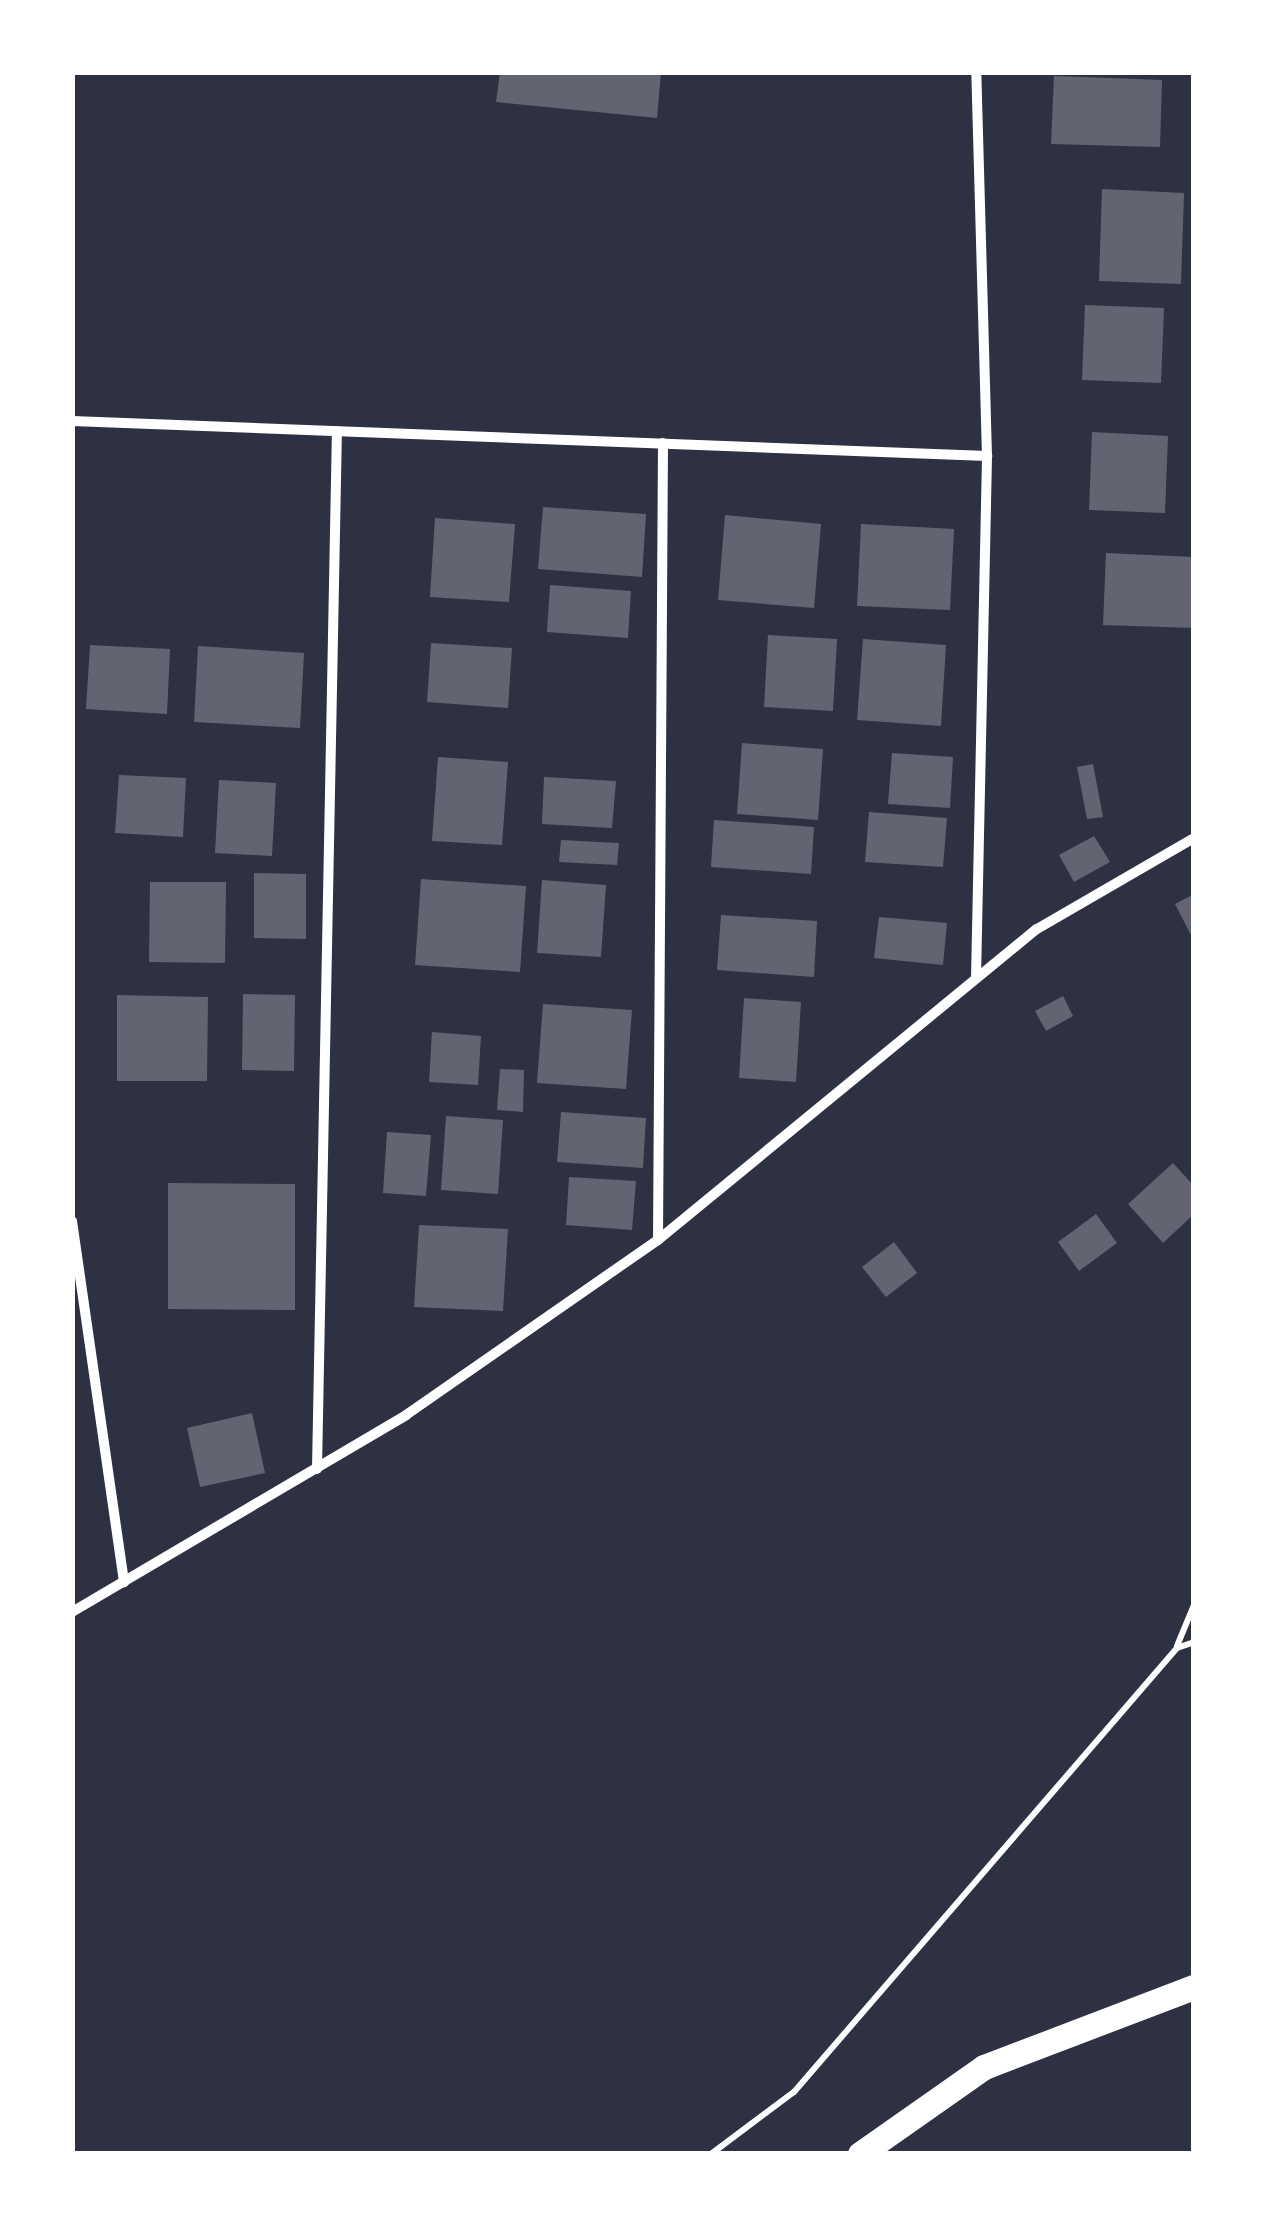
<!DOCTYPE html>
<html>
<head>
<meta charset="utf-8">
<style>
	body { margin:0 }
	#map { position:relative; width:1266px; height:2226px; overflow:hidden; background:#2d3142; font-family:Quicksand,sans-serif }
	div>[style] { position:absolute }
	.building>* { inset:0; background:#626471 }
	.path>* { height:6px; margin:-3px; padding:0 3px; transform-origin:3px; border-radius:3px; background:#fff }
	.minor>* { height:10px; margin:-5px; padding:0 5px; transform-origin:5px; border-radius:5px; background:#fff }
	.primary>* { height:25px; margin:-12.5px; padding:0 12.5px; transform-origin:12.5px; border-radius:12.5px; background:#fff }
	span { translate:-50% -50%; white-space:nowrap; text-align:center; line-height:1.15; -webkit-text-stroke:8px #fff; paint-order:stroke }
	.frame { position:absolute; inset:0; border:75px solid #fff; pointer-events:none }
</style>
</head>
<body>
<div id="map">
	<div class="building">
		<i style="clip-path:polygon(500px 72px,661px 72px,657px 118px,496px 102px)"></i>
		<i style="clip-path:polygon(1054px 76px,1162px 80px,1160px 147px,1051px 144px)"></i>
		<i style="clip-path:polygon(1102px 189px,1184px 193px,1181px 284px,1099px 281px)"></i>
		<i style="clip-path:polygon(1085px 305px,1164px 308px,1161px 383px,1082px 380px)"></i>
		<i style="clip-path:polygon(1092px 432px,1168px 436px,1165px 513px,1089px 510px)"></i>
		<i style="clip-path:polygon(543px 507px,646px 514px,642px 577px,538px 569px)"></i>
		<i style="clip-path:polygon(725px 515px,821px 524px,814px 608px,718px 600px)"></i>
		<i style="clip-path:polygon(435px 518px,515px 524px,509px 602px,430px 597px)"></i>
		<i style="clip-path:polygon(861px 524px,954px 529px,950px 610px,857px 606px)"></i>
		<i style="clip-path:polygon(1106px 553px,1194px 557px,1194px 628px,1103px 625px)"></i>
		<i style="clip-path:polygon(550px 585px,631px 591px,628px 638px,547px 632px)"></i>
		<i style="clip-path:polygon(768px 635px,837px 639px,833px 711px,764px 707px)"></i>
		<i style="clip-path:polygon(863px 639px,946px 645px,941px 726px,857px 720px)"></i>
		<i style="clip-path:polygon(431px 643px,512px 648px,508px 708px,427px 702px)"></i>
		<i style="clip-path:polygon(90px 645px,170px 649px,167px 714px,86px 709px)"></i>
		<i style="clip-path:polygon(198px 646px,304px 653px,300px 728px,194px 722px)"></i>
		<i style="clip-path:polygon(742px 743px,823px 749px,818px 820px,737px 814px)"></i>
		<i style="clip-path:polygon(892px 753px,953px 757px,950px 808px,888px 804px)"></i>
		<i style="clip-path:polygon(438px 757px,508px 762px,502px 845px,432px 841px)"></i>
		<i style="clip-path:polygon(1093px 764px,1103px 817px,1087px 819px,1077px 767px)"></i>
		<i style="clip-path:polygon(119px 775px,186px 778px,183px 837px,115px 833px)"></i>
		<i style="clip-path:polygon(544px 777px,616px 781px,612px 828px,542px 824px)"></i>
		<i style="clip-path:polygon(219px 780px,276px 783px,272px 856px,215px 853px)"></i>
		<i style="clip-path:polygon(869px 812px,947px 818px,943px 867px,865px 862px)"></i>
		<i style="clip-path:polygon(714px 820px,814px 827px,811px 874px,711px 867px)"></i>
		<i style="clip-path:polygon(1094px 836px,1110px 862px,1074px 882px,1059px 855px)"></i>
		<i style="clip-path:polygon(561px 840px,619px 843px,617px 865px,559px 862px)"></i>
		<i style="clip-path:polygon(254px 873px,306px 874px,306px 939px,254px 938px)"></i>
		<i style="clip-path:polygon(421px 879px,526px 886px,520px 972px,415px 965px)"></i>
		<i style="clip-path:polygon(542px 880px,606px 885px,601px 957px,537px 953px)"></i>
		<i style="clip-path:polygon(150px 882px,226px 882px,225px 963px,149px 962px)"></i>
		<i style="clip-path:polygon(1194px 894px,1194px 941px,1175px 904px)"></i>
		<i style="clip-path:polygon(721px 915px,817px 921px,814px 977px,717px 970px)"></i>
		<i style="clip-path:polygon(879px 917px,947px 923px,943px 965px,874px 958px)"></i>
		<i style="clip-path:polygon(243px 994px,295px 995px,294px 1071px,242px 1070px)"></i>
		<i style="clip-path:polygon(117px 995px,208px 997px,207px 1081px,117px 1081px)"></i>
		<i style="clip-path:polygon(1063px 996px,1073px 1016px,1046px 1031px,1035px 1011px)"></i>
		<i style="clip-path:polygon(744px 998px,801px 1002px,796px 1082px,739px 1078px)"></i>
		<i style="clip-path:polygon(543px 1004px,632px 1010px,626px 1089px,537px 1083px)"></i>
		<i style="clip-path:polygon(432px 1032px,481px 1036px,478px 1085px,429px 1082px)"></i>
		<i style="clip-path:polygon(500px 1069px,524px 1070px,523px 1112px,497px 1110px)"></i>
		<i style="clip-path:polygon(561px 1112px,646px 1118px,643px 1168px,557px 1162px)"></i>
		<i style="clip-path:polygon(446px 1116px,503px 1120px,498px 1194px,441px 1190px)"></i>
		<i style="clip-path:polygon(387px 1132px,431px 1135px,426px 1196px,383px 1193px)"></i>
		<i style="clip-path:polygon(1173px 1163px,1194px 1186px,1194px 1214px,1163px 1243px,1128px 1204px)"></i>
		<i style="clip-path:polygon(569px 1177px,636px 1181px,632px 1230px,566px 1225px)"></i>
		<i style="clip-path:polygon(168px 1183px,295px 1184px,295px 1310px,168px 1309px)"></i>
		<i style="clip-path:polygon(1096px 1214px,1117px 1243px,1079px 1271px,1058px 1242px)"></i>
		<i style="clip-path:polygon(419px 1225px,508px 1229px,503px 1311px,414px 1307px)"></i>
		<i style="clip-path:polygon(894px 1242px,917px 1273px,886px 1297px,862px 1267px)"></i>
		<i style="clip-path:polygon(252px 1413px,265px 1473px,200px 1487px,187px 1428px)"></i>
	</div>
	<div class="path">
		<i style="left:1177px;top:1646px;width:44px;rotate:-67.5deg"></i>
		<i style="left:711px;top:2154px;width:104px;rotate:-36.8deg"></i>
		<i style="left:794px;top:2092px;width:586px;rotate:-49.22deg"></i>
		<i style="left:1177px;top:1648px;width:18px;rotate:-19deg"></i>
	</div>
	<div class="minor">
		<i style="left:72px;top:421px;width:916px;rotate:2.19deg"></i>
		<i style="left:976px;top:978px;width:522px;rotate:-88.79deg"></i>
		<i style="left:987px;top:456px;width:384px;rotate:-91.6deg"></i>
		<i style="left:72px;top:1221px;width:365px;rotate:81.8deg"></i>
		<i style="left:658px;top:1240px;width:797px;rotate:-89.64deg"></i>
		<i style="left:317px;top:1469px;width:1038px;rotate:-88.9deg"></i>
		<i style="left:72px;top:1612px;width:388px;rotate:-30.5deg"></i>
		<i style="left:406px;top:1415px;width:307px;rotate:-34.8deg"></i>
		<i style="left:658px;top:1240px;width:490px;rotate:-39.4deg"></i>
		<i style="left:1037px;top:929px;width:181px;rotate:-30.1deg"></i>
	</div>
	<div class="primary">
		<i style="left:860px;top:2154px;width:151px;rotate:-35.1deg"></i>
		<i style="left:984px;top:2067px;width:225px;rotate:-20.9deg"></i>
	</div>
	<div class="frame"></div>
</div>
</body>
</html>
